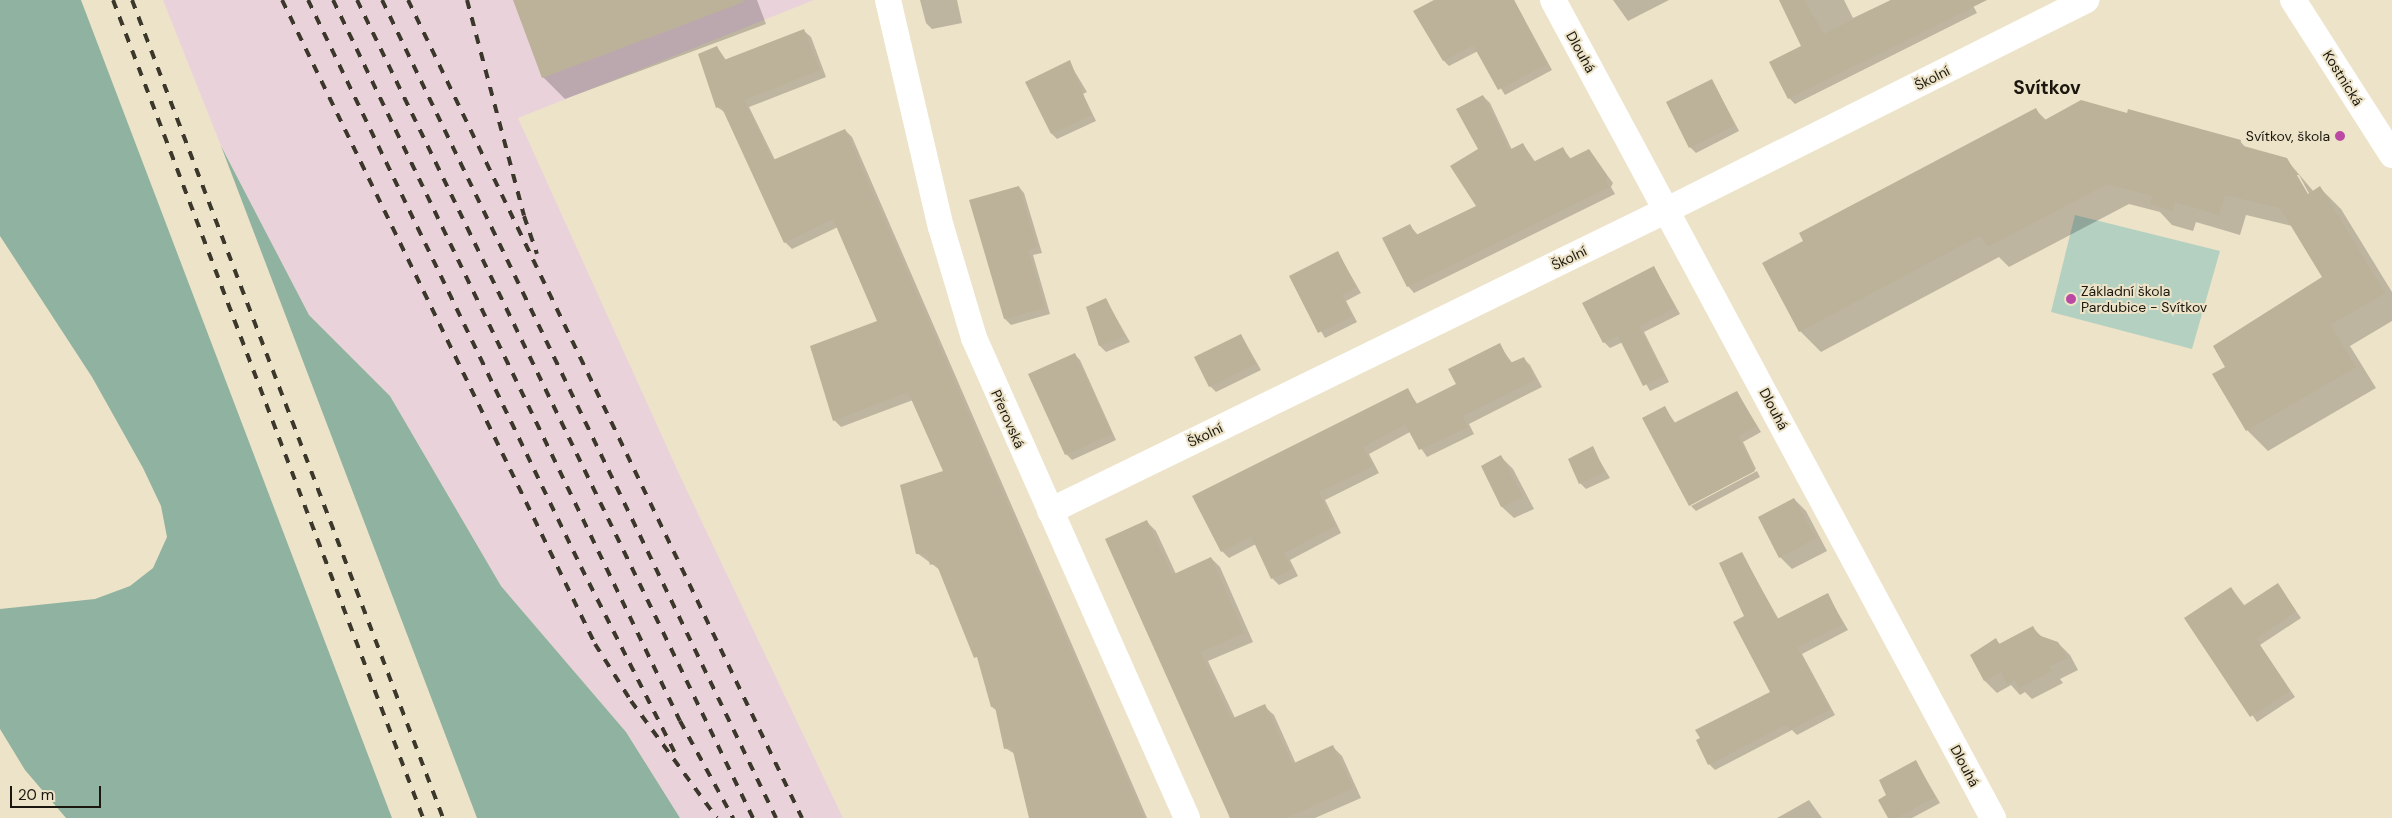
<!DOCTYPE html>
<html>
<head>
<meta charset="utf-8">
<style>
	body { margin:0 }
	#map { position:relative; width:2392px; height:818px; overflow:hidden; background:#ede3c8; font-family:"DM Sans",sans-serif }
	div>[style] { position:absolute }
	.industrial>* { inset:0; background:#ead2db }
	.green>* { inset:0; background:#b4d0c1 }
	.forest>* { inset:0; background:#90b3a1 }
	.shadow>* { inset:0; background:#0003 }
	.building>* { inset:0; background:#bcb299 }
	.street>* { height:26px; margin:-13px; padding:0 13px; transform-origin:13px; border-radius:13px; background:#fff }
	.rail>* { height:4px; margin-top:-2px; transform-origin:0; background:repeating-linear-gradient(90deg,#3b372b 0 9px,transparent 0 18px) }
	.dots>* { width:14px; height:14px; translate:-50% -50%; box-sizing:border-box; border:2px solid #ede3c8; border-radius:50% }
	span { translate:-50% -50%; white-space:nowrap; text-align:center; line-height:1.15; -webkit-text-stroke:4px #ede3c8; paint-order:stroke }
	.street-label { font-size:14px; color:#1b170e }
	.poi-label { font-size:14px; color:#1b170e }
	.right { translate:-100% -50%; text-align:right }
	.left { translate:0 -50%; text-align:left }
	.district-label { font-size:19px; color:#1b170e; font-weight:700 }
	.scale { position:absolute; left:10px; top:786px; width:91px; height:22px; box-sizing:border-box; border:2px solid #1b170e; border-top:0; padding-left:6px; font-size:15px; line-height:18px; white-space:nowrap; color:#1b170e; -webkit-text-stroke:4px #ede3c8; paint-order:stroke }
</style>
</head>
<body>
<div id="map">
	<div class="industrial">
		<i style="clip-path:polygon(163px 0,814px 0,518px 118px,681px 478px,843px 818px,680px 818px,626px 732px,501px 586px,390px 396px,309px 315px,221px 146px)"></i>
	</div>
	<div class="green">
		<i style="clip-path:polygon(2075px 215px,2220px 251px,2192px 349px,2051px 312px)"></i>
	</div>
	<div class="forest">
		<i style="clip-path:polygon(0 0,81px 0,392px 818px,66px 818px,25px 770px,0 729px,0 609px,95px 599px,130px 586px,153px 568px,167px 537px,161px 506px,143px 468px,92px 377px,0 236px)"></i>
		<i style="clip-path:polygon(221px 146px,309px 315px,390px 396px,501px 586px,626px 732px,680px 818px,477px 818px)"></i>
	</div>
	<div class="shadow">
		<i style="clip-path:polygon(514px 0,757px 0,766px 24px,565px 99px,543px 77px)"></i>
		<i style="clip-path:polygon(920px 0,957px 0,962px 23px,932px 29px,926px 23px)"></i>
		<i style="clip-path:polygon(1436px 0,1514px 0,1552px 70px,1505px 95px,1478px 51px,1449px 66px,1444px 61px)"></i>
		<i style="clip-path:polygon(1613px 0,1669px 0,1628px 21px)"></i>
		<i style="clip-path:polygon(1780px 0,1844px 0,1853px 18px,1891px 0,1970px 0,1977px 13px,1795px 104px,1789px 98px,1803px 46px)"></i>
		<i style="clip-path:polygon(804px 31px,811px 37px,826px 77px,749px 107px,775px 160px,845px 130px,852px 137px,1147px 818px,1030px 818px,1015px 754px,1005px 748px,997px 711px,992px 707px,980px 662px,940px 570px,917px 553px,944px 472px,913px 400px,841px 427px,834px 420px,878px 322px,838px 227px,792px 249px,785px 242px,726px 113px,717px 107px,717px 47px,726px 60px)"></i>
		<i style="clip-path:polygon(1069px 62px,1087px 92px,1083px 94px,1096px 121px,1057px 139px,1052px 134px)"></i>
		<i style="clip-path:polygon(1712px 80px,1739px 131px,1696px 153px,1690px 147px)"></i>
		<i style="clip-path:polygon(1483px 96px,1490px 103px,1512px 150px,1523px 144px,1536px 163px,1563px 149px,1571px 159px,1589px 151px,1613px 183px,1611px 187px,1615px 194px,1414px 293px,1408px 286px,1410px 226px,1418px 235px,1478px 206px)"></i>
		<i style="clip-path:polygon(evenodd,2036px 110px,2046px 120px,2128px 114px,2240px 141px,2246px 148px,2286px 159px,2314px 192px,2320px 188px,2341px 209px,2392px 292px,2392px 321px,2350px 346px,2376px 388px,2268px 451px,2247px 430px,2324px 278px,2292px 226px,2246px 215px,2240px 235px,2196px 222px,2193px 231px,2172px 225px,2160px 212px,2129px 204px,2009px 267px,1999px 257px,1821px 352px,1800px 331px,2036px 110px,2296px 175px,2299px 175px,2312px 199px,2310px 200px,2296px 175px)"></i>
		<i style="clip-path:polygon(1019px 187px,1024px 193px,1042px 253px,1033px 255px,1050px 314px,1011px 325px,1005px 319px,971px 201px)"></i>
		<i style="clip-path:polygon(1338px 253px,1361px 293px,1346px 301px,1357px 322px,1325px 338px,1290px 277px)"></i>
		<i style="clip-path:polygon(1654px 267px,1680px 314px,1644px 332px,1669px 382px,1650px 391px,1623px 342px,1610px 348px,1604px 342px)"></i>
		<i style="clip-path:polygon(1106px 300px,1130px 342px,1106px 352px,1100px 346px,1087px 307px)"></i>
		<i style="clip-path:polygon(1241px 335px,1261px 370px,1216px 392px,1210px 386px)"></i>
		<i style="clip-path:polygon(1499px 345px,1513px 364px,1523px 358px,1530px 365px,1542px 387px,1469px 424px,1474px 434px,1427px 457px,1410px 432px,1369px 454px,1379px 473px,1325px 500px,1341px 533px,1290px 560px,1298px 576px,1279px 585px,1272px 578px,1256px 544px,1229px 558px,1222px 551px,1407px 389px,1418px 405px,1458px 385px)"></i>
		<i style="clip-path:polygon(1074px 354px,1080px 360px,1116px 440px,1072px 460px,1066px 454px)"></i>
		<i style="clip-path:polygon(1737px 392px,1761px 432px,1743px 442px,1756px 469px,1690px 504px,1664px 407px,1676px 424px)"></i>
		<i style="clip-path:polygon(1592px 448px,1610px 478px,1586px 489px,1580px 483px)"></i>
		<i style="clip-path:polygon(1501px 457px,1513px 469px,1534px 509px,1514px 518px,1502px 507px,1482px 467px)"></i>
		<i style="clip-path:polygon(1757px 471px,1760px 477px,1696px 511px,1691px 506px)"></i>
		<i style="clip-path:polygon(1794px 499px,1806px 511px,1827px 551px,1792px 569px,1780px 557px)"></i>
		<i style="clip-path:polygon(1147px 522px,1156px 531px,1176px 574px,1211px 558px,1220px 567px,1253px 642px,1208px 661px,1235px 718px,1264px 706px,1274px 715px,1296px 764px,1333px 747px,1342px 756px,1361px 798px,1315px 818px,1230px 818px)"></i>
		<i style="clip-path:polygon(1742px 554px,1779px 620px,1827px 594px,1848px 630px,1802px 654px,1835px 715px,1797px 735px,1792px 730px,1715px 770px,1709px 764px,1771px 693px,1746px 617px)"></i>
		<i style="clip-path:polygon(2278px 585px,2301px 618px,2260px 645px,2295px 697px,2257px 722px,2186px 618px,2231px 588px,2245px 606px)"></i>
		<i style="clip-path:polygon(2033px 628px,2043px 638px,2058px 643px,2070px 655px,2078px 670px,2060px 679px,2063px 683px,2032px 699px,2025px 692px,2020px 695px,2011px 685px,1997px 693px,1985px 681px,1972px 656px,1996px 640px,2001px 645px)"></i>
		<i style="clip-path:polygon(1916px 762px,1940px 803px,1912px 818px,1889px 818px,1888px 796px)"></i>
		<i style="clip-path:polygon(1809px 800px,1822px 818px,1777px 818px)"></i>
	</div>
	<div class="building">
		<i style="clip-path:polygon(513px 0,743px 0,744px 2px,542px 78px)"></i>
		<i style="clip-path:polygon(1434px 0,1514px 0,1547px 64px,1498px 90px,1473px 45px,1443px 61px,1413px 11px)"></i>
		<i style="clip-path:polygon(1779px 0,1804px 0,1824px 34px,1891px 0,1987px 0,1788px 99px,1769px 62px,1801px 46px)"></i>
		<i style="clip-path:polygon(804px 29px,820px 70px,744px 100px,773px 160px,845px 129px,1144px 818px,1029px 818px,1012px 747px,1004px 749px,995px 707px,991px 707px,977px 657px,974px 658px,936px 563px,930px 565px,927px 554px,916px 554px,900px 485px,943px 471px,908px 392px,833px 421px,810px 346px,877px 321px,833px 219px,784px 243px,721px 106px,716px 108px,698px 54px,717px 46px,724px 60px)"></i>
		<i style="clip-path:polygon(1070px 60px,1091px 115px,1051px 134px,1025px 82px)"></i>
		<i style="clip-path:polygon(1712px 79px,1735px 125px,1689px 148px,1666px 102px)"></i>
		<i style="clip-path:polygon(1483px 95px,1509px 150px,1523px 143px,1533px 162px,1563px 147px,1569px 159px,1589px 149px,1607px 175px,1605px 180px,1609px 187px,1407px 287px,1382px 238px,1410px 224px,1416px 235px,1476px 206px,1450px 166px,1478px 149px,1456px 109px)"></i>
		<i style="clip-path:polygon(2081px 100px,2127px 113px,2128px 109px,2241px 140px,2240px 145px,2287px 158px,2308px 194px,2320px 186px,2385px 293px,2330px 325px,2356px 367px,2246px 431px,2212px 374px,2225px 367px,2213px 346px,2322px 277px,2280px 208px,2225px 195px,2219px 215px,2175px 202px,2173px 211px,2150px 204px,2153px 196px,2107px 184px,1987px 247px,1981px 235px,1799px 332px,1762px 263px,1803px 241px,1799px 233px,2036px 108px,2043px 121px)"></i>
		<i style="clip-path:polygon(1019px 186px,1037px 247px,1028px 250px,1045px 308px,1004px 319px,969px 200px)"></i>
		<i style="clip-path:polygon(1338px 251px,1356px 287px,1342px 295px,1352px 316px,1318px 333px,1289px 276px)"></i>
		<i style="clip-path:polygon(1654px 266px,1675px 308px,1639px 326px,1664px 376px,1643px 386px,1618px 336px,1603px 343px,1582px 303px)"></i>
		<i style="clip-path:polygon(1106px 298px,1125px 336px,1099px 346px,1086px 307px)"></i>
		<i style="clip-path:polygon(1241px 334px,1256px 364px,1209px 387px,1194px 357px)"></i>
		<i style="clip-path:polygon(1500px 343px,1510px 363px,1524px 357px,1535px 380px,1463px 416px,1468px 427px,1419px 450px,1405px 424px,1363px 447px,1373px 466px,1319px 492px,1335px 526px,1284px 553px,1292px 569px,1271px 579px,1251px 536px,1221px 552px,1192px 496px,1408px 388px,1416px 404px,1456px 384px,1448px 369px)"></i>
		<i style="clip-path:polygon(1075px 353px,1112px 434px,1065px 455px,1028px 374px)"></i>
		<i style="clip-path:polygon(1737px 391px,1756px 426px,1738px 436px,1755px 471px,1689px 506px,1642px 418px,1665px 406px,1674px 423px)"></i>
		<i style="clip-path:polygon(1593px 446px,1605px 472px,1579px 484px,1568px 459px)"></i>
		<i style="clip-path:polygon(1501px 455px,1523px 497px,1501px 507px,1481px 466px)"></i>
		<i style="clip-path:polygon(1794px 498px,1816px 538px,1779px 558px,1758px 517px)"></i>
		<i style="clip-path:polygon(1147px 520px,1172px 575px,1211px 557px,1244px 633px,1200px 652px,1231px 719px,1265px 704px,1292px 764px,1333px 745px,1353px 788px,1286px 818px,1230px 818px,1105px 539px)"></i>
		<i style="clip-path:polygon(1742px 552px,1777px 619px,1828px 593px,1843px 624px,1797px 647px,1830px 709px,1790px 730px,1787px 724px,1708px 765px,1696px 740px,1700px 738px,1695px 730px,1770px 692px,1733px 622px,1744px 616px,1719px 563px)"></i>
		<i style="clip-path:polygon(2278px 583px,2296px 611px,2256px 639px,2290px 691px,2250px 717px,2184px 618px,2231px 587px,2243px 606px)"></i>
		<i style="clip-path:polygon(2033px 626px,2038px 635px,2058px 642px,2067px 658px,2049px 667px,2052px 671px,2019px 688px,2015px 680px,2007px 684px,2001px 672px,1984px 681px,1970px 655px,1996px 638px,1999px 644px)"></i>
		<i style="clip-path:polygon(1916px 760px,1935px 797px,1896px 818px,1888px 818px,1878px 800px,1886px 795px,1879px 780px)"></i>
	</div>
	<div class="street">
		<i style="left:888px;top:0;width:233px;rotate:76.9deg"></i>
		<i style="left:941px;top:227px;width:116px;rotate:73.4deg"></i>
		<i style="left:974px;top:338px;width:525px;rotate:66.07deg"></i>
		<i style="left:1553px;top:0;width:929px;rotate:61.72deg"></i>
		<i style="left:2293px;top:0;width:184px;rotate:57.4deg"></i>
		<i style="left:1050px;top:511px;width:687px;rotate:-26.01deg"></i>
		<i style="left:1667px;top:210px;width:469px;rotate:-26.6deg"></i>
	</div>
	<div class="rail">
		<i style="left:113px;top:0;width:875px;rotate:69.24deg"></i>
		<i style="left:132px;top:0;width:875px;rotate:69.18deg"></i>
		<i style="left:282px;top:0;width:716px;rotate:64.08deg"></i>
		<i style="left:595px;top:644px;width:67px;rotate:57.7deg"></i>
		<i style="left:631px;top:701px;width:145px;rotate:53.7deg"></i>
		<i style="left:308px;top:0;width:629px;rotate:64.29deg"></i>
		<i style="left:581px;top:567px;width:208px;rotate:63.2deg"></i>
		<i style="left:333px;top:0;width:800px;rotate:64.3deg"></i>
		<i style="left:680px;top:721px;width:111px;rotate:61.3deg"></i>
		<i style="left:357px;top:0;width:909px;rotate:64.17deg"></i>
		<i style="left:382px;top:0;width:908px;rotate:64.28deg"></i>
		<i style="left:408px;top:0;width:908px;rotate:64.28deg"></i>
		<i style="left:467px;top:0;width:223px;rotate:75.2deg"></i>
		<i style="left:524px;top:216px;width:40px;rotate:71.1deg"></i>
	</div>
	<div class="dots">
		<i style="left:2340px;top:136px;background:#bb49a4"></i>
		<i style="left:2071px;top:299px;background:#bb49a4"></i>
	</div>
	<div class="street-label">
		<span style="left:1581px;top:52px;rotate:61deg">Dlouhá</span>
		<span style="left:1932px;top:78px;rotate:-27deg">Školní</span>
		<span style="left:2343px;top:78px;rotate:58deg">Kostnická</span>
		<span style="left:1569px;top:258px;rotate:-26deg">Školní</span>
		<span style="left:1774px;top:409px;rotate:62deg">Dlouhá</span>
		<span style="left:1008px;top:419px;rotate:66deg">Přerovská</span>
		<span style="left:1205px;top:435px;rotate:-26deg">Školní</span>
		<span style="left:1965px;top:766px;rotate:62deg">Dlouhá</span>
	</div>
	<div class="poi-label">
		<span class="right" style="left:2330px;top:136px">Svítkov, škola</span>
		<span class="left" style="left:2081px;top:299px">Základní škola<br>Pardubice - Svítkov</span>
	</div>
	<div class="district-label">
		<span style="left:2047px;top:88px">Svítkov</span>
	</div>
	<div class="scale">20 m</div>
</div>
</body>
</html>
